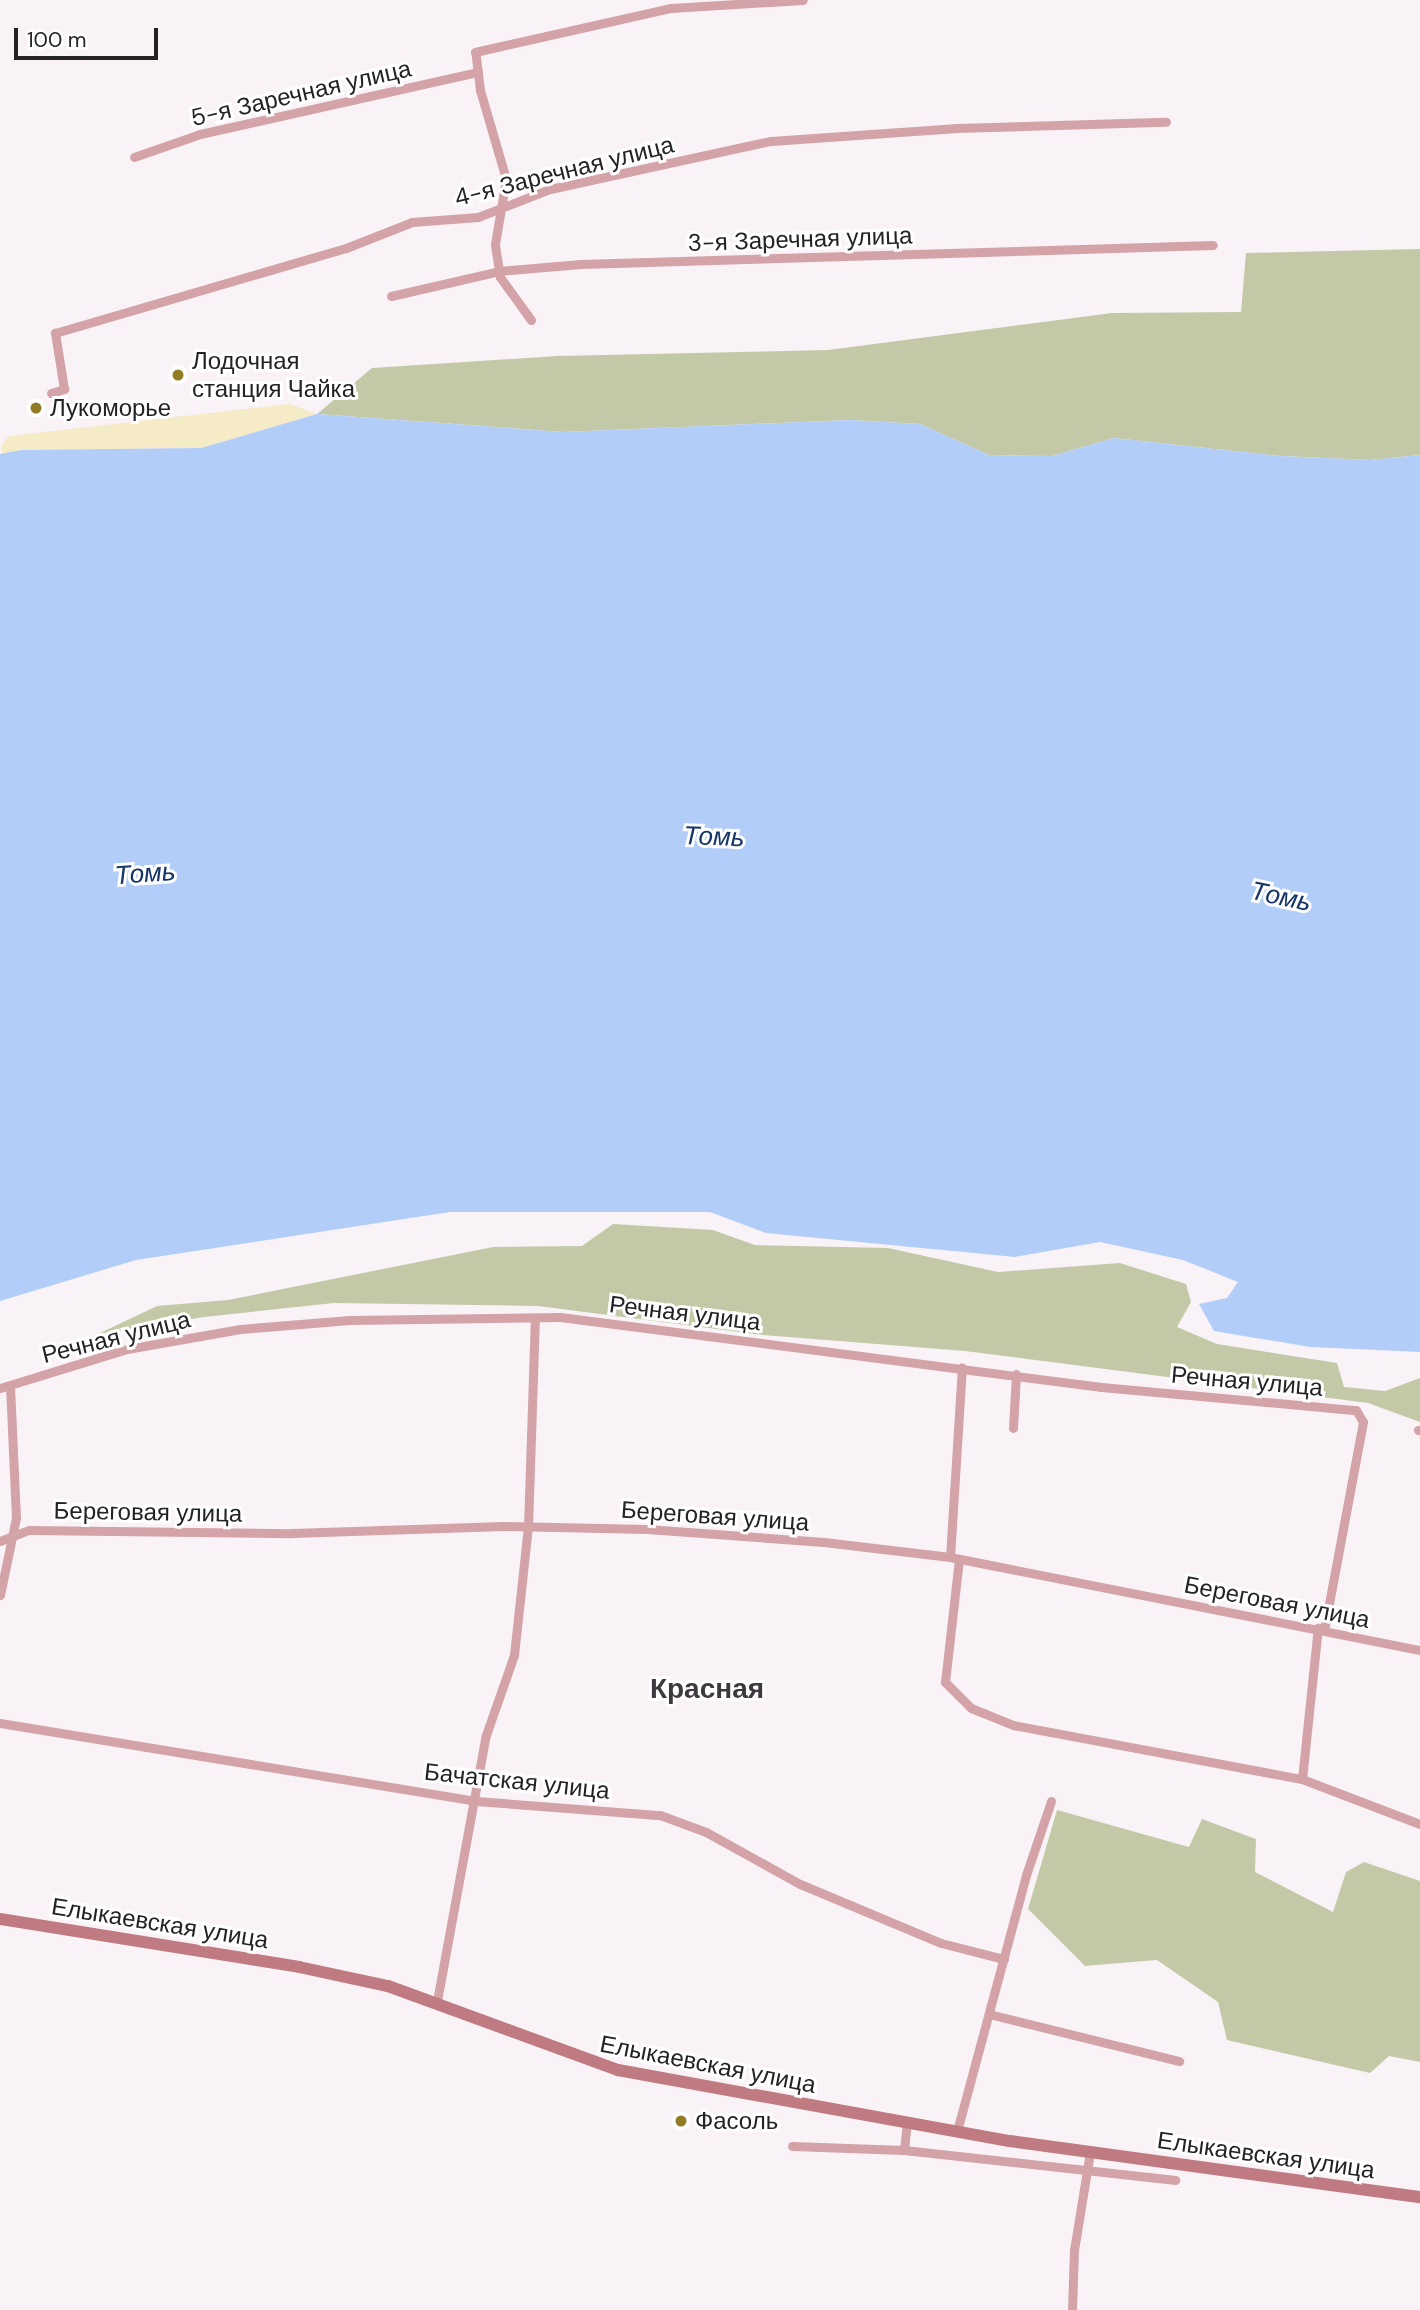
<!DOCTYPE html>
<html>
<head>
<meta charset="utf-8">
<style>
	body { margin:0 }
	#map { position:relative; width:1420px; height:2310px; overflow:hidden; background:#f9f3f8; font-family:"DM Sans",sans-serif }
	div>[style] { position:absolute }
	.green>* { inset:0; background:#c3c9a7 }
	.sand>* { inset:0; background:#f5ebc6 }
	.water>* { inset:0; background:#b3cdf9 }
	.street>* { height:9px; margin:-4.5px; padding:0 4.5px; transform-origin:4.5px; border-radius:4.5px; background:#d3a3a7 }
	.secondary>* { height:12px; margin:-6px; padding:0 6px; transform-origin:6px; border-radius:6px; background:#c07a81 }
	.dots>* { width:19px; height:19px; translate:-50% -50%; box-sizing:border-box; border:4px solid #fff; border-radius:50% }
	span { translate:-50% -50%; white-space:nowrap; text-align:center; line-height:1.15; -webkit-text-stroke:6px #fff; paint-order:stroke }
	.street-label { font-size:24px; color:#242224 }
	.poi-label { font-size:24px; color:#242224 }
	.left { translate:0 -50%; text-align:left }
	.water-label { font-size:26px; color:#163568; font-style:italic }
	.quarter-label { font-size:28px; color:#3e393e; font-weight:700 }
	.scale { position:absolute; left:14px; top:28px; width:144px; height:32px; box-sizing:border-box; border:4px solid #242224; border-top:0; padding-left:9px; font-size:21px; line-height:24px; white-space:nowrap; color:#242224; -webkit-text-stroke:5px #fff; paint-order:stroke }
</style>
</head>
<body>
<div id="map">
	<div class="green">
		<i style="clip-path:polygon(1420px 249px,1420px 455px,1370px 460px,1280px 456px,1114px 438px,1052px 456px,989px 455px,920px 424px,850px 420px,563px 432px,317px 414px,372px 368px,557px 356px,828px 350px,1112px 313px,1241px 312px,1246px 253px)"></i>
		<i style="clip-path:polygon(613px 1224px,713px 1230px,755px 1245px,888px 1248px,998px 1272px,1120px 1263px,1186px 1284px,1191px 1302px,1177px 1327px,1217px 1344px,1337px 1363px,1344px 1387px,1385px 1391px,1420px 1378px,1420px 1422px,1368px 1403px,965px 1351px,763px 1335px,538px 1306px,334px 1303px,204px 1317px,98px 1334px,157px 1306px,228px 1300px,493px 1247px,582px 1246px)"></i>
		<i style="clip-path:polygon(1057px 1810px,1189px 1847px,1202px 1819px,1256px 1839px,1255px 1872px,1333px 1912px,1346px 1872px,1364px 1862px,1420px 1881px,1420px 2062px,1389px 2056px,1370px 2073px,1227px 2040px,1218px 2002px,1157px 1960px,1085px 1966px,1028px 1909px)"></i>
	</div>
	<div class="sand">
		<i style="clip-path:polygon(290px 404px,317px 414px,201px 448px,21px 450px,3px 455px,1px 446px,9px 436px)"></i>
	</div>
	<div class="water">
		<i style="clip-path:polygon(317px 414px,563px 432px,850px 420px,920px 424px,989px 455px,1052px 456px,1114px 438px,1280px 456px,1370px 460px,1420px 455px,1420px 1352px,1310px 1347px,1214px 1331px,1199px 1304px,1227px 1298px,1238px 1282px,1183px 1260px,1100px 1242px,1015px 1257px,766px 1233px,710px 1212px,450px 1212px,136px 1260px,0 1301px,0 454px,21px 450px,201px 448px)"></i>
	</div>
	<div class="street">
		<i style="left:134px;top:157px;width:70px;rotate:-19.2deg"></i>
		<i style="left:200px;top:134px;width:285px;rotate:-12.6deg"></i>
		<i style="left:391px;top:296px;width:111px;rotate:-13deg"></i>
		<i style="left:499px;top:271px;width:82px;rotate:-4.9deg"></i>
		<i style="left:581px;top:264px;width:632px;rotate:-1.72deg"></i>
		<i style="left:531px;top:320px;width:53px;rotate:-125.8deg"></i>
		<i style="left:500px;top:277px;width:33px;rotate:-99deg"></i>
		<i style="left:495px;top:244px;width:66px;rotate:-80.4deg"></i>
		<i style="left:506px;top:179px;width:93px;rotate:-106.3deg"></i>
		<i style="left:480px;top:90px;width:38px;rotate:-97deg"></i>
		<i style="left:475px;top:52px;width:201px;rotate:-12.7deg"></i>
		<i style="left:671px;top:8px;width:132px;rotate:-3.5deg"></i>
		<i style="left:51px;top:393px;width:14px;rotate:-17deg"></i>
		<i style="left:64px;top:389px;width:57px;rotate:-99.1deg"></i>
		<i style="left:55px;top:333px;width:303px;rotate:-16.3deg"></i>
		<i style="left:346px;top:248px;width:71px;rotate:-21.5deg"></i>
		<i style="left:412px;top:222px;width:66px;rotate:-4.3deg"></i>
		<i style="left:478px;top:217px;width:77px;rotate:-21.3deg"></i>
		<i style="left:550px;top:189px;width:226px;rotate:-12.3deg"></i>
		<i style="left:771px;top:141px;width:187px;rotate:-4deg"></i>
		<i style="left:958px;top:128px;width:208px;rotate:-1.7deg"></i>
		<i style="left:0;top:1388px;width:133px;rotate:-17.1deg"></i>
		<i style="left:127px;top:1349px;width:115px;rotate:-10deg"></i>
		<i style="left:240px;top:1329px;width:110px;rotate:-4.7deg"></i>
		<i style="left:350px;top:1320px;width:210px;rotate:-0.8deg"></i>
		<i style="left:560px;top:1317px;width:546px;rotate:7.37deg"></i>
		<i style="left:1101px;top:1387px;width:256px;rotate:5.2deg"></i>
		<i style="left:1356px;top:1410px;width:14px;rotate:60deg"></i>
		<i style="left:1363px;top:1422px;width:212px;rotate:100.6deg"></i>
		<i style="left:1013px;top:1428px;width:54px;rotate:-86.8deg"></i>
		<i style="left:1418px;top:1430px;width:2px"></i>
		<i style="left:0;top:1541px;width:31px;rotate:-21deg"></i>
		<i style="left:29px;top:1530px;width:263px;rotate:0.7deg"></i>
		<i style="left:292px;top:1533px;width:211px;rotate:-1.9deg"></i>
		<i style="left:503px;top:1526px;width:144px;rotate:1.2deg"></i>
		<i style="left:647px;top:1529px;width:177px;rotate:4.2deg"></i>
		<i style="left:824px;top:1542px;width:127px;rotate:6.8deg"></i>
		<i style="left:950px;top:1557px;width:479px;rotate:11.2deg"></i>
		<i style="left:950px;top:1557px;width:190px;rotate:-86.4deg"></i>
		<i style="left:959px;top:1559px;width:124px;rotate:96.5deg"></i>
		<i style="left:945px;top:1682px;width:37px;rotate:45deg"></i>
		<i style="left:971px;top:1708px;width:45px;rotate:22deg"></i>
		<i style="left:1013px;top:1725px;width:294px;rotate:10.6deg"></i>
		<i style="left:1302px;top:1779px;width:126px;rotate:20.9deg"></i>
		<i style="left:0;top:1595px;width:79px;rotate:-78.3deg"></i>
		<i style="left:16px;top:1518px;width:131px;rotate:-92.6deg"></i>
		<i style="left:0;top:1723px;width:482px;rotate:9.3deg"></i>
		<i style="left:476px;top:1801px;width:185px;rotate:4.4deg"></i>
		<i style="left:660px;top:1815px;width:49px;rotate:20.3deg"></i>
		<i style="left:706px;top:1832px;width:107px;rotate:29deg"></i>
		<i style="left:800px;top:1884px;width:153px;rotate:22.7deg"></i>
		<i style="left:941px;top:1943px;width:65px;rotate:14.3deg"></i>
		<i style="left:1302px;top:1779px;width:152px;rotate:-84deg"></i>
		<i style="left:437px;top:2001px;width:270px;rotate:-79.6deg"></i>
		<i style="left:486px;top:1735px;width:85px;rotate:-70.7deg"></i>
		<i style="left:514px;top:1655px;width:129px;rotate:-83.8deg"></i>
		<i style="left:528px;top:1527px;width:209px;rotate:-88.1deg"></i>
		<i style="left:989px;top:2014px;width:196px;rotate:13.9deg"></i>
		<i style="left:957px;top:2131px;width:265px;rotate:-74.9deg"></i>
		<i style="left:1026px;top:1875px;width:78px;rotate:-71.3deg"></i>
		<i style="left:792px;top:2146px;width:112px;rotate:2deg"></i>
		<i style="left:904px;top:2150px;width:273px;rotate:6.3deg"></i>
		<i style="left:904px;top:2150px;width:27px;rotate:-84deg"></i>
		<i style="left:1072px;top:2310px;width:60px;rotate:-88.1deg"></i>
		<i style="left:1074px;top:2250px;width:99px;rotate:-80.7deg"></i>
	</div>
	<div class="secondary">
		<i style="left:0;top:1919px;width:303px;rotate:9.1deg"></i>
		<i style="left:299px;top:1967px;width:91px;rotate:12.1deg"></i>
		<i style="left:388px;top:1986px;width:245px;rotate:20.1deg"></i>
		<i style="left:618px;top:2070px;width:398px;rotate:10.3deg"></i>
		<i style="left:1010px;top:2141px;width:414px;rotate:7.8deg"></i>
	</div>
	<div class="dots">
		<i style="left:178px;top:375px;background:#927d24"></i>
		<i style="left:36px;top:408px;background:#927d24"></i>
		<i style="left:681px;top:2121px;background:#927d24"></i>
	</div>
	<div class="street-label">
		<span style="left:301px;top:93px;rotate:-13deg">5-я Заречная улица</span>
		<span style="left:564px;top:171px;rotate:-14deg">4-я Заречная улица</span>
		<span style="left:800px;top:239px;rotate:-2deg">3-я Заречная улица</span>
		<span style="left:685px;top:1313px;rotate:7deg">Речная улица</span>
		<span style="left:116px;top:1337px;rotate:-14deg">Речная улица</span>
		<span style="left:1247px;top:1381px;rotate:5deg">Речная улица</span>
		<span style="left:148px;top:1512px;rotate:1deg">Береговая улица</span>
		<span style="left:715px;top:1516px;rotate:4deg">Береговая улица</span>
		<span style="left:1277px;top:1602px;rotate:11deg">Береговая улица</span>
		<span style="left:517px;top:1781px;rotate:6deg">Бачатская улица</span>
		<span style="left:160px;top:1923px;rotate:9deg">Елыкаевская улица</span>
		<span style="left:708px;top:2064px;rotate:11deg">Елыкаевская улица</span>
		<span style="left:1266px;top:2155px;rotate:8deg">Елыкаевская улица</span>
	</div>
	<div class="poi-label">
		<span class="left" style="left:192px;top:375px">Лодочная<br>станция Чайка</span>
		<span class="left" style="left:50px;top:408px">Лукоморье</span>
		<span class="left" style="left:695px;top:2121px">Фасоль</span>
	</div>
	<div class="water-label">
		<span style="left:714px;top:837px;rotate:2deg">Томь</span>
		<span style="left:145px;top:874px;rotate:-4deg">Томь</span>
		<span style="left:1281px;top:897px;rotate:12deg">Томь</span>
	</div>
	<div class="quarter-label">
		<span style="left:707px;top:1689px">Красная</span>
	</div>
	<div class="scale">100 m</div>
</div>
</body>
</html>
